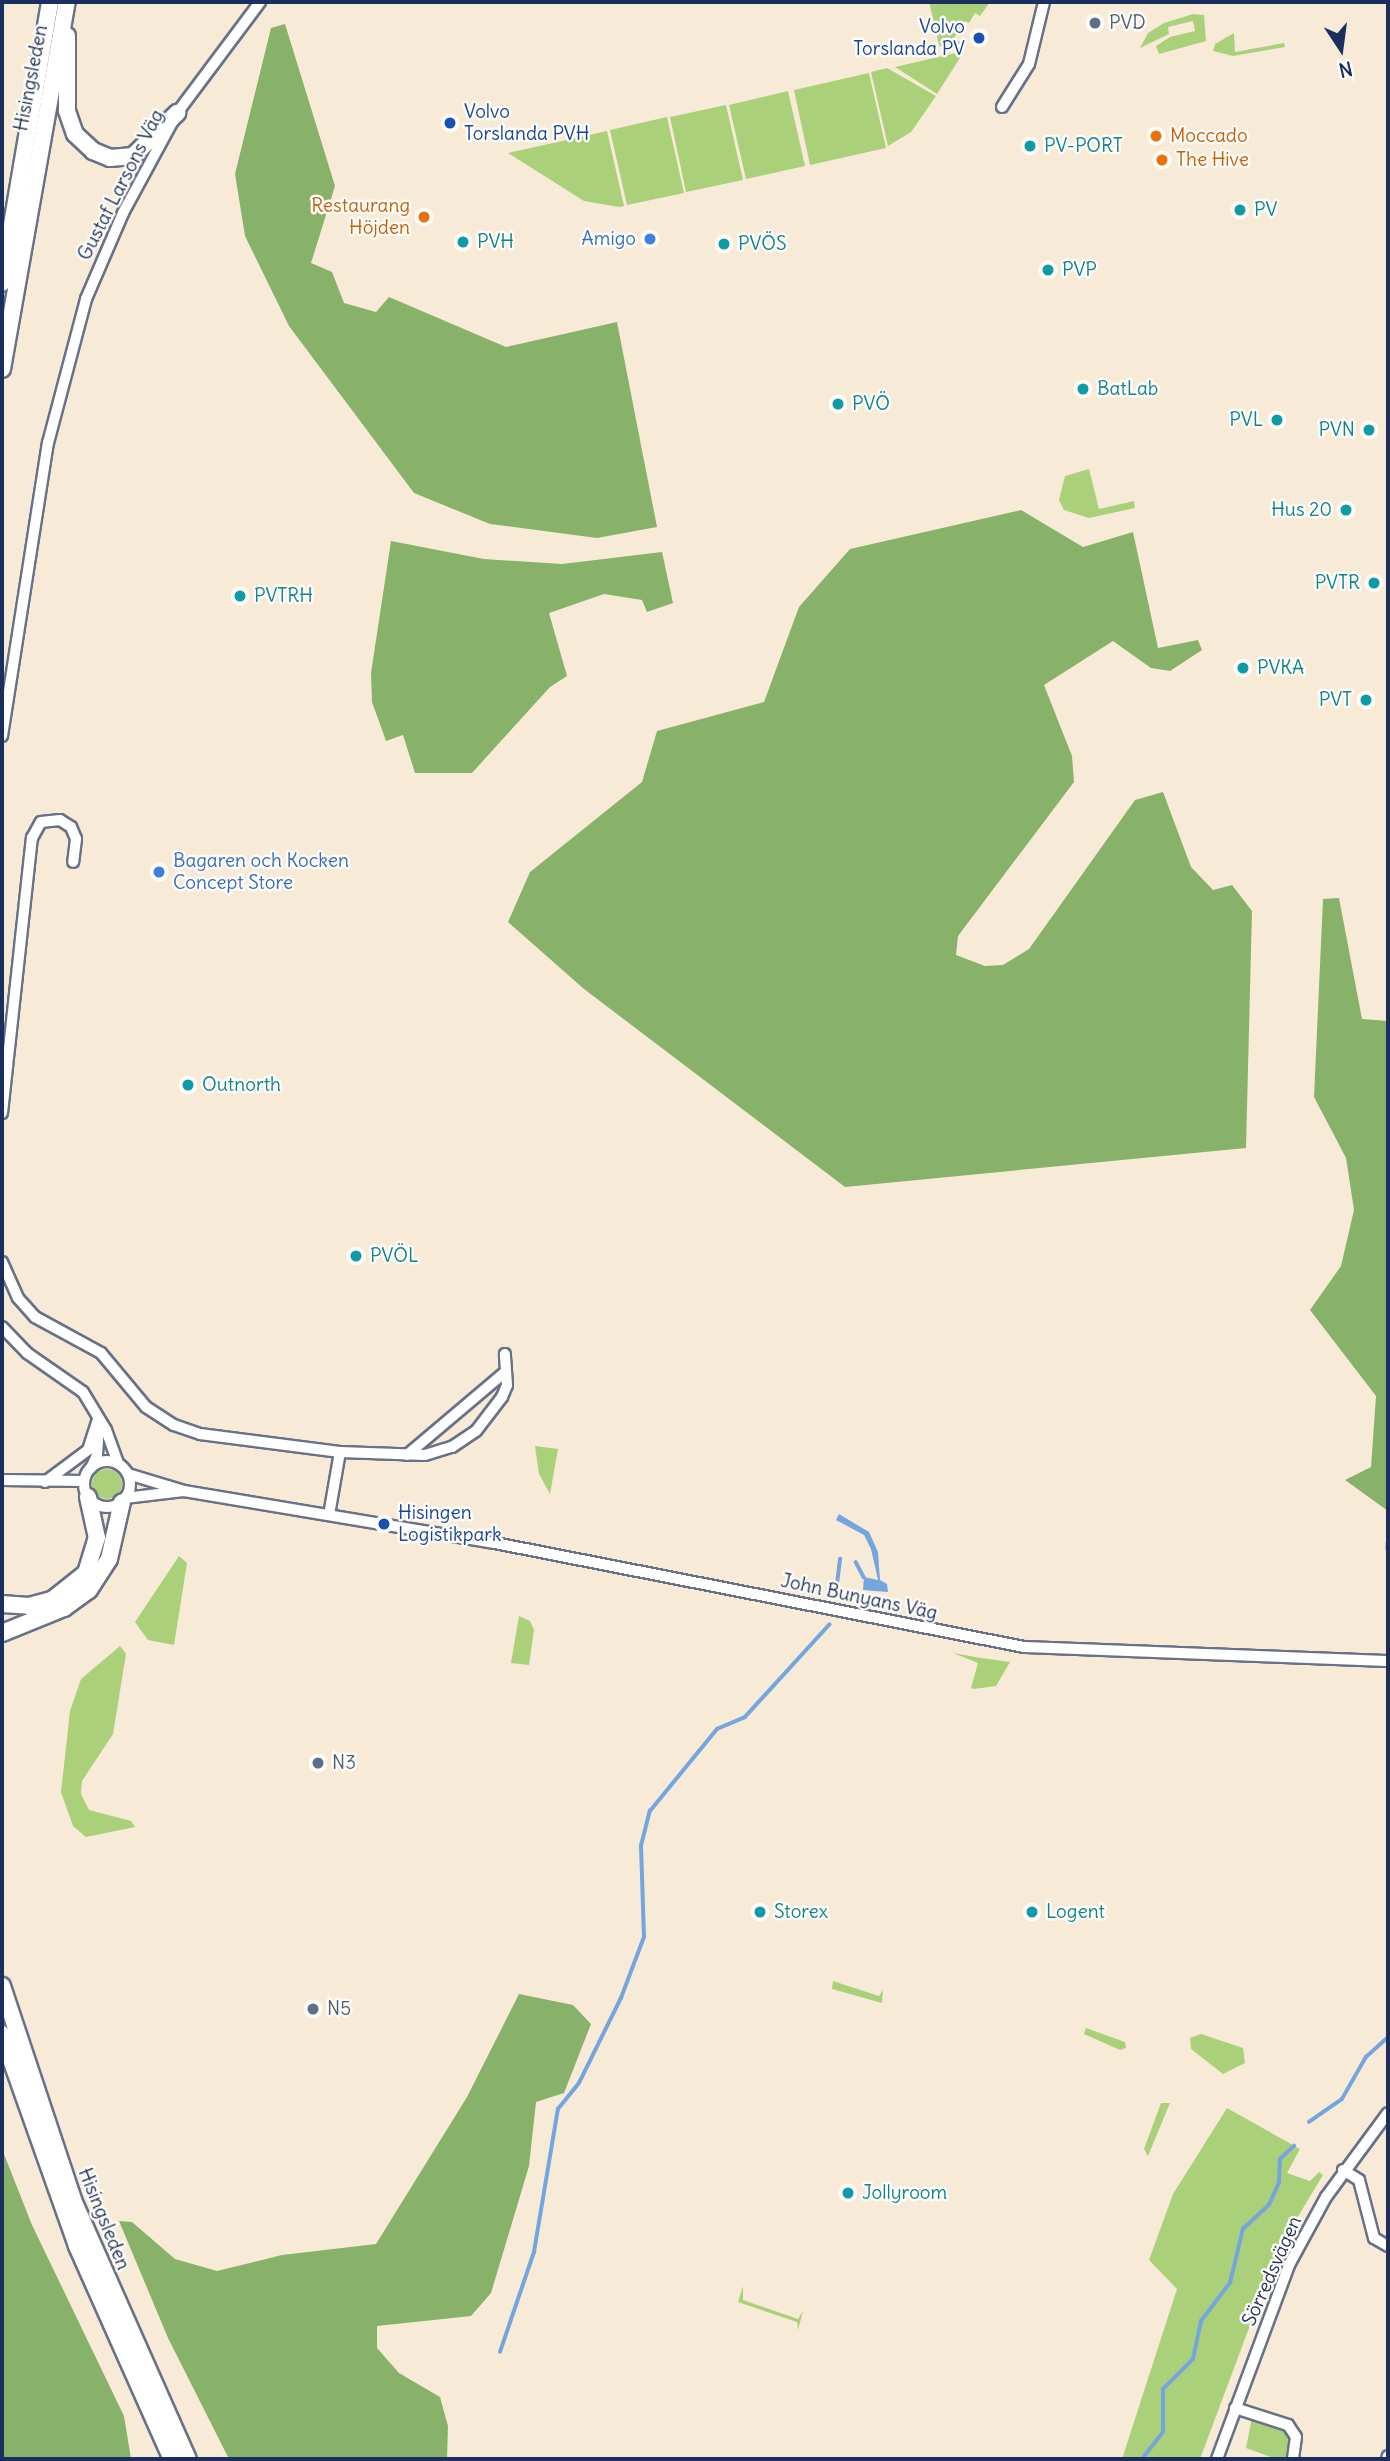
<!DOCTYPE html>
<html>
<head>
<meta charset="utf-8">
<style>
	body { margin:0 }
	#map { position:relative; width:1390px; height:2461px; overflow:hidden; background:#f7ebd7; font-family:Delius,sans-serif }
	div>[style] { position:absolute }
	.green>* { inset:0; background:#abd07a }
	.round { border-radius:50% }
	.forest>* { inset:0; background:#88b26a }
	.water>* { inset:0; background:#75a5df }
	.stream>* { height:3.5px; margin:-1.75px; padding:0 1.75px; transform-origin:1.75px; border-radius:1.75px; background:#75a5df }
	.roads { filter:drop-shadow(2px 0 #687188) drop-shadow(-2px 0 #687188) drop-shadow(0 2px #687188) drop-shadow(0 -2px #687188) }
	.minor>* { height:10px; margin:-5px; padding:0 5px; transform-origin:5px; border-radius:5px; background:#fff }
	.minor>.ring { margin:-5px; padding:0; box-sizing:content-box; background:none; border:10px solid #fff; border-radius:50% }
	.highway>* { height:16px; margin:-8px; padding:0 8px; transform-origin:8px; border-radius:8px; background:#fff }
	.dots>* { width:19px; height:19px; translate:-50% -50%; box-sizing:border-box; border:4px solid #fdfcf7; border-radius:50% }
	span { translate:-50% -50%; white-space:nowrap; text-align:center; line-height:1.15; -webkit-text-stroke:5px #fdfcf7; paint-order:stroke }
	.service-label { font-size:19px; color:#4e5e75 }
	.left { translate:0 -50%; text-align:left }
	.transit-label { font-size:19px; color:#164399 }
	.right { translate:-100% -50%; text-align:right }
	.street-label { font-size:19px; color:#1b2f5e }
	.food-label { font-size:19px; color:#c56008 }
	.culture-label { font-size:19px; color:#0d838f }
	.shop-label { font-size:19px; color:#366cbe }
	.frame { position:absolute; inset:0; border:4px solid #1b2f5e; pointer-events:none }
	.north { position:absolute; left:1306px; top:14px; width:70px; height:70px; -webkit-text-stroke:5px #fdfcf7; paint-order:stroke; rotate:167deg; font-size:19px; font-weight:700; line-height:28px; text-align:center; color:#1b2f5e }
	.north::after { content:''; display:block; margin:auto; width:24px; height:32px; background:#1b2f5e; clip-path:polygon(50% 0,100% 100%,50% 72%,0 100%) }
</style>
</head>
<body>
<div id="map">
	<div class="green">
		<i style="clip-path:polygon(929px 2px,990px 2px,980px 16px,975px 13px,969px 23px,965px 21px,954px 38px,963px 44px,945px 49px,939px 45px)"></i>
		<i style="clip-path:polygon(1193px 14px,1204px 15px,1206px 41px,1159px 54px,1156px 46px,1170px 37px,1195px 31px,1193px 21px,1168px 27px,1169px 34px,1140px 48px,1148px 33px,1164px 23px)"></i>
		<i style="clip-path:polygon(1234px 33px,1235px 52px,1284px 43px,1285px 47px,1233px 56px,1213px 51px,1215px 44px)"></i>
		<i style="clip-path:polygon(960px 52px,963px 53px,937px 94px,895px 67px)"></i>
		<i style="clip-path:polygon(887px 68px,936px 96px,911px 132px,888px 146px,871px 72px)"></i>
		<i style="clip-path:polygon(869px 73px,886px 148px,810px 165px,794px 90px)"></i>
		<i style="clip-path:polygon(788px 91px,805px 166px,746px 179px,729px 105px)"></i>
		<i style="clip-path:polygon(726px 105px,743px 180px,686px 192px,670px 117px)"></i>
		<i style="clip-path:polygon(667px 117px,684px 193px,627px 205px,610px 130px)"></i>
		<i style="clip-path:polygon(607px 131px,624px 206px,619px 207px,584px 201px,508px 153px)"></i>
		<i style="clip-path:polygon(1089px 469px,1099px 509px,1134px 501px,1135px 508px,1089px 518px,1064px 510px,1059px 500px,1065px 476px)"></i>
		<i style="clip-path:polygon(535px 1446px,558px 1449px,550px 1494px,539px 1474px)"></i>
		<i class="round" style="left:92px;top:1469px;width:30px;height:30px"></i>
		<i style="clip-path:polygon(179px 1556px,187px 1563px,174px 1645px,148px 1640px,135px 1622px)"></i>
		<i style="clip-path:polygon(519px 1616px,530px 1621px,534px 1630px,529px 1665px,511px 1663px)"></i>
		<i style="clip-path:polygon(120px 1646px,126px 1654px,113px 1734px,82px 1781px,81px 1794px,89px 1810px,131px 1821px,135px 1827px,86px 1837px,73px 1826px,61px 1792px,70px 1711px,81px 1679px)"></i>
		<i style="clip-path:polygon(953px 1653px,981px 1658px,1010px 1662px,996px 1686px,974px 1689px,971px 1688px,978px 1663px)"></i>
		<i style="clip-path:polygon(833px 1981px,879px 1996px,883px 1990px,882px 2003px,832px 1989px)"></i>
		<i style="clip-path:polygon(1086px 2028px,1125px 2042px,1126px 2048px,1120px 2050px,1084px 2034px)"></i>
		<i style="clip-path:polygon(1201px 2034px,1243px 2048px,1245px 2063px,1223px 2074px,1191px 2049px,1190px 2038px)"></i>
		<i style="clip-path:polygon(1161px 2103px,1170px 2103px,1148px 2156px,1144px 2149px)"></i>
		<i style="clip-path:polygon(1227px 2108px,1300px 2149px,1287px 2173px,1310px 2181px,1319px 2172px,1323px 2175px,1279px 2248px,1200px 2459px,1122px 2459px,1177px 2289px,1149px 2260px,1173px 2194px)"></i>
		<i style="clip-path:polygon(743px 2286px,743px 2300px,798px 2319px,803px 2311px,798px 2330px,797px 2322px,738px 2302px)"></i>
		<i style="clip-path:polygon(1252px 2417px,1278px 2423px,1293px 2436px,1291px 2459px,1276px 2459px,1246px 2448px)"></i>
	</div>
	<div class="forest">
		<i style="clip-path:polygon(285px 24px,335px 186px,311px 263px,332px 272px,344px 303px,376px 312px,389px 297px,506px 347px,617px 322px,657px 527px,597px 538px,490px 524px,414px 493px,289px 326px,245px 236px,235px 174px,271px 28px)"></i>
		<i style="clip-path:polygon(1021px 510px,1083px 547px,1133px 532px,1158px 648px,1198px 640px,1202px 650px,1170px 671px,1151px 668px,1113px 641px,1044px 685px,1072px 756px,1074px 782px,958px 936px,956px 955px,985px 966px,1003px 965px,1029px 949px,1135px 800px,1163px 792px,1191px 867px,1213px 890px,1232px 885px,1252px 911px,1246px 1148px,845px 1187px,584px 989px,508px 922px,530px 872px,642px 782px,657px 731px,764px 702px,799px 607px,850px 549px)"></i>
		<i style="clip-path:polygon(391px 541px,484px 559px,562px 564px,662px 552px,673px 603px,647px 612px,642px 600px,604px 594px,549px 613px,567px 676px,550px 687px,472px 773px,415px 773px,403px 735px,386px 741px,372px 702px,371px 673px)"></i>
		<i style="clip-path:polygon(1339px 898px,1362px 1019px,1388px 1021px,1388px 1511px,1345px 1480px,1371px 1467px,1376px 1396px,1310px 1310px,1341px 1266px,1354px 1210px,1346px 1158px,1314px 1097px,1323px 899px)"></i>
		<i style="clip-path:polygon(519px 1994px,573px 2005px,591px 2024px,564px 2093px,536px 2102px,529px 2166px,491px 2293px,471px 2316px,377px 2326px,377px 2348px,399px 2373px,440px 2397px,448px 2426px,447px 2459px,229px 2459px,168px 2338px,119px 2221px,132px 2222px,175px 2259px,217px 2271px,282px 2255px,376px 2244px,467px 2097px)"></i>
		<i style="clip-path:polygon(2px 2149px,32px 2225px,124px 2416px,131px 2459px,2px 2459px)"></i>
	</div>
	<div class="water">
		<i style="clip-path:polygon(839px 1514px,869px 1532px,878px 1552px,880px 1580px,887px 1584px,888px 1592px,863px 1590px,864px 1577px,878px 1580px,871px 1549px,864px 1535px,836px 1520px)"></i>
	</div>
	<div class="stream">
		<i style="left:1388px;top:1543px;width:6px;rotate:90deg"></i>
		<i style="left:856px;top:1562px;width:17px;rotate:62deg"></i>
		<i style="left:837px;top:1584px;width:25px;rotate:-83deg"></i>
		<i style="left:1309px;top:2122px;width:40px;rotate:-34.9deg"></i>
		<i style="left:1342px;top:2099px;width:48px;rotate:-60.3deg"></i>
		<i style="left:1366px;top:2057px;width:30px;rotate:-42deg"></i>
		<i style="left:500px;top:2352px;width:106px;rotate:-71.2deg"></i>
		<i style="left:534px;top:2252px;width:145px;rotate:-80.5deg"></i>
		<i style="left:558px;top:2109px;width:33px;rotate:-51deg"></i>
		<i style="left:579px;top:2083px;width:95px;rotate:-63.7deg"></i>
		<i style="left:621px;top:1998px;width:65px;rotate:-69.3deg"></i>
		<i style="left:644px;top:1937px;width:91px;rotate:-91.9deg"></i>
		<i style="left:641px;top:1846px;width:36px;rotate:-76deg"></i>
		<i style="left:650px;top:1811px;width:106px;rotate:-50.7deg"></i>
		<i style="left:717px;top:1729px;width:30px;rotate:-23deg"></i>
		<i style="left:745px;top:1717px;width:125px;rotate:-47.6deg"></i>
		<i style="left:1142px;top:2459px;width:34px;rotate:-52deg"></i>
		<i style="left:1163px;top:2432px;width:43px;rotate:-90deg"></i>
		<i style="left:1163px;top:2389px;width:42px;rotate:-45deg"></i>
		<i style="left:1193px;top:2359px;width:39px;rotate:-78deg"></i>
		<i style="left:1201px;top:2321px;width:48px;rotate:-52.7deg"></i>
		<i style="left:1230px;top:2283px;width:56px;rotate:-76.5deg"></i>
		<i style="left:1243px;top:2229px;width:35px;rotate:-43deg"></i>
		<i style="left:1269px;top:2205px;width:24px;rotate:-66deg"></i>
		<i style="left:1279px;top:2183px;width:24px;rotate:-88deg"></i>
		<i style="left:1280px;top:2159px;width:19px;rotate:-43deg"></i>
	</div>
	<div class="roads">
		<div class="minor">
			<i style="left:1002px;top:107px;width:51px;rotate:-57.9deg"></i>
			<i style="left:1029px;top:64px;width:64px;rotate:-76.4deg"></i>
			<i style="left:2px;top:736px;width:297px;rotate:-81.1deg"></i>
			<i style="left:48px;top:443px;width:149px;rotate:-75.2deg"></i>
			<i style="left:86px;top:299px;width:94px;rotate:-66.7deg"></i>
			<i style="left:123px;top:213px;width:114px;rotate:-61.6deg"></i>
			<i style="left:177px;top:113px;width:139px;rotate:-53.2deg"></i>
			<i style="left:2px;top:1113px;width:277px;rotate:-83.8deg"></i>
			<i style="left:32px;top:838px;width:18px;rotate:-61deg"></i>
			<i style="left:41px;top:822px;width:19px;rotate:-6deg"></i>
			<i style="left:60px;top:820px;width:13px;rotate:32deg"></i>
			<i style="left:71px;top:827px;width:13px;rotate:67deg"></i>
			<i style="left:76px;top:839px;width:23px;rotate:97deg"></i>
			<i style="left:2px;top:1262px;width:39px;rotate:66deg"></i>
			<i style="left:18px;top:1298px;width:25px;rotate:48deg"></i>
			<i style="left:35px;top:1317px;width:75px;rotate:28.6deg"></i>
			<i style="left:101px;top:1353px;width:70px;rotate:50.2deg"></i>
			<i style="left:146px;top:1407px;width:33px;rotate:33deg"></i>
			<i style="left:174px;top:1425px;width:28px;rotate:19deg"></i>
			<i style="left:200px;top:1434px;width:141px;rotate:7.3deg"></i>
			<i style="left:2px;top:1327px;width:36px;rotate:46deg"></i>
			<i style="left:27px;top:1353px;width:68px;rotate:34.9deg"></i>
			<i style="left:83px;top:1392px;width:44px;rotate:58.8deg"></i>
			<i style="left:106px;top:1430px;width:35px;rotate:70deg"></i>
			<i style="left:407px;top:1455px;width:127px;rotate:-40.2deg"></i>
			<i class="ring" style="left:84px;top:1461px;width:36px;height:36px"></i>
			<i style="left:91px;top:1468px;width:14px;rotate:-65deg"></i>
			<i style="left:97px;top:1455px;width:26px;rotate:-86deg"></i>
			<i style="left:128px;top:1474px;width:59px;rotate:16.9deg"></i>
			<i style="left:184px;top:1491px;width:315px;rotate:9.5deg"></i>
			<i style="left:495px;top:1543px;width:539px;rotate:11.12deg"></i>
			<i style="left:1024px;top:1647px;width:364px;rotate:2.2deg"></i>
			<i style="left:2px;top:1480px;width:82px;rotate:0.7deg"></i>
			<i style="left:45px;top:1482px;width:54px;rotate:-36.7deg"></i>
			<i style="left:88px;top:1450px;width:32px;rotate:-72deg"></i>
			<i style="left:125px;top:1498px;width:59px;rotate:-6.8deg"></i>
			<i style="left:329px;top:1515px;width:64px;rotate:-80.1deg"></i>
			<i style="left:340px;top:1452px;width:85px;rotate:2deg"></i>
			<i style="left:425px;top:1455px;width:28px;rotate:-17deg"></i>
			<i style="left:452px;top:1447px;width:29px;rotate:-34deg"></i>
			<i style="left:476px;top:1431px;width:43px;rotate:-52.6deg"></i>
			<i style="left:502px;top:1397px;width:13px;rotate:-67deg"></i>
			<i style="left:507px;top:1385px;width:31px;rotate:-94deg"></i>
			<i style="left:1343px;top:2170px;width:19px;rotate:32deg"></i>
			<i style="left:1359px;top:2180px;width:60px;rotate:75.5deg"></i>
			<i style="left:1374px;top:2238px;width:16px;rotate:30deg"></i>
			<i style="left:1235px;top:2408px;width:56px;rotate:17.8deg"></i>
			<i style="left:1288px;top:2425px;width:14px;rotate:56deg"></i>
			<i style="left:1296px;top:2437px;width:22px;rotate:98deg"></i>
			<i style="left:1217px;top:2459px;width:209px;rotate:-69.6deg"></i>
			<i style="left:1290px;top:2263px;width:75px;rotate:-61.4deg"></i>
			<i style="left:1326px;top:2197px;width:104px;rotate:-53.6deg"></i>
			<i style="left:1387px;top:2459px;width:3px;rotate:-72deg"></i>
		</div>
		<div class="highway">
			<i style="left:67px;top:36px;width:75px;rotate:90deg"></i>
			<i style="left:67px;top:111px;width:24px;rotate:71deg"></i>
			<i style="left:75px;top:134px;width:25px;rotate:43deg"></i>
			<i style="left:93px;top:151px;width:18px;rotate:22deg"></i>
			<i style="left:110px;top:158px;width:23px;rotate:-5deg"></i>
			<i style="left:133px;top:156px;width:62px;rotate:-44.3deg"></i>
			<i style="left:2px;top:283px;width:285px;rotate:-80.3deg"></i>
			<i style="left:2px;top:369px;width:373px;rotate:-80deg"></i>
			<i style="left:2px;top:1604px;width:27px;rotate:4deg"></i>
			<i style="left:29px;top:1606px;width:24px;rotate:-15deg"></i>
			<i style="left:52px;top:1600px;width:43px;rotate:-38.5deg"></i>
			<i style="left:86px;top:1573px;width:37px;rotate:-73deg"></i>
			<i style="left:97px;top:1538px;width:42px;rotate:-102.4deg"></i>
			<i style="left:2px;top:1633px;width:67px;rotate:-22deg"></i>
			<i style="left:64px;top:1608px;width:31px;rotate:-36deg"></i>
			<i style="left:89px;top:1590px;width:37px;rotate:-57deg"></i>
			<i style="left:109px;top:1559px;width:58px;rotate:-77.2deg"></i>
			<i style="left:2px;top:1986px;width:225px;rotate:71.6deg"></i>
			<i style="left:73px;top:2200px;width:283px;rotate:66.1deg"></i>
			<i style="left:2px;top:2034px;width:225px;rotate:70.5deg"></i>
			<i style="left:77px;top:2246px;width:233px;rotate:66deg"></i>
		</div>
	</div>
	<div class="dots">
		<i style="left:1095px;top:23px;background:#5c6f8a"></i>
		<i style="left:979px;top:38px;background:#1a4fb4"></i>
		<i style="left:450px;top:123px;background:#1a4fb4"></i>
		<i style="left:1156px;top:136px;background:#e8710a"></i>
		<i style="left:1030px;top:146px;background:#0f9aa8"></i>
		<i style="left:1162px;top:160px;background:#e8710a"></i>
		<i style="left:1240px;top:210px;background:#0f9aa8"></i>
		<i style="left:424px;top:217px;background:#e8710a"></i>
		<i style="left:650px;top:239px;background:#3f7fe0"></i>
		<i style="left:463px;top:242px;background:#0f9aa8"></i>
		<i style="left:724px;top:244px;background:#0f9aa8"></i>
		<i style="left:1048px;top:270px;background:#0f9aa8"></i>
		<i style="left:1083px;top:389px;background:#0f9aa8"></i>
		<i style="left:838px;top:404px;background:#0f9aa8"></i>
		<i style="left:1277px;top:420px;background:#0f9aa8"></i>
		<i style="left:1369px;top:430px;background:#0f9aa8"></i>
		<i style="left:1346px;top:510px;background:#0f9aa8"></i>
		<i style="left:1374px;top:583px;background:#0f9aa8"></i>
		<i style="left:240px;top:596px;background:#0f9aa8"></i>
		<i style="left:1243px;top:668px;background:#0f9aa8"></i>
		<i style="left:1366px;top:700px;background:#0f9aa8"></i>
		<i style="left:159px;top:872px;background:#3f7fe0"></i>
		<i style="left:188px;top:1085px;background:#0f9aa8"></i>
		<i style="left:356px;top:1256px;background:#0f9aa8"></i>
		<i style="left:384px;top:1524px;background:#1a4fb4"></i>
		<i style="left:318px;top:1763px;background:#5c6f8a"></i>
		<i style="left:760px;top:1912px;background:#0f9aa8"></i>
		<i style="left:1032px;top:1912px;background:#0f9aa8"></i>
		<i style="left:313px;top:2009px;background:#5c6f8a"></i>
		<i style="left:848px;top:2193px;background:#0f9aa8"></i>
	</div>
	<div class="service-label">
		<span class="left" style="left:1109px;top:23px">PVD</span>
		<span class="left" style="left:332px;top:1763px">N3</span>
		<span class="left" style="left:327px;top:2009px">N5</span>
	</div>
	<div class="transit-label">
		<span class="right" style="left:965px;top:38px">Volvo<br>Torslanda PV</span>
		<span class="left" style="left:464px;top:123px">Volvo<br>Torslanda PVH</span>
		<span class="left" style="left:398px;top:1524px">Hisingen<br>Logistikpark</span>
	</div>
	<div class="street-label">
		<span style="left:31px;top:78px;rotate:-79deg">Hisingsleden</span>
		<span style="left:121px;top:185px;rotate:-63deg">Gustaf Larsons Väg</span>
		<span style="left:859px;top:1597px;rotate:12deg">John Bunyans Väg</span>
		<span style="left:104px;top:2219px;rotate:68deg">Hisingsleden</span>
		<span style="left:1272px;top:2271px;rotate:-66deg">Sörredsvägen</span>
	</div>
	<div class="food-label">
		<span class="left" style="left:1170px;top:136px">Moccado</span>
		<span class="left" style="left:1176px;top:160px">The Hive</span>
		<span class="right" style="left:410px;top:217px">Restaurang<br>Höjden</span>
	</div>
	<div class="culture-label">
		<span class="left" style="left:1044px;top:146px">PV-PORT</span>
		<span class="left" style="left:1254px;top:210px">PV</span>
		<span class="left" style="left:477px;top:242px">PVH</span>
		<span class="left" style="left:738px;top:244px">PVÖS</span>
		<span class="left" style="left:1062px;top:270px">PVP</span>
		<span class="left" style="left:1097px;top:389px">BatLab</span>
		<span class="left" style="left:852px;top:404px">PVÖ</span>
		<span class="right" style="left:1263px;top:420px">PVL</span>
		<span class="right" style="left:1355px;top:430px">PVN</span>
		<span class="right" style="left:1332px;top:510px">Hus 20</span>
		<span class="right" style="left:1360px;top:583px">PVTR</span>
		<span class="left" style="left:254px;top:596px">PVTRH</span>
		<span class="left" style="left:1257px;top:668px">PVKA</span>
		<span class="right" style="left:1352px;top:700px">PVT</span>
		<span class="left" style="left:202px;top:1085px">Outnorth</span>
		<span class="left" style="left:370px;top:1256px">PVÖL</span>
		<span class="left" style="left:774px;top:1912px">Storex</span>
		<span class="left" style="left:1046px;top:1912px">Logent</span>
		<span class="left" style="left:862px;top:2193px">Jollyroom</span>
	</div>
	<div class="shop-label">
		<span class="right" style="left:636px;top:239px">Amigo</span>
		<span class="left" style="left:173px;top:872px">Bagaren och Kocken<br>Concept Store</span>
	</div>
	<div class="frame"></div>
	<div class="north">N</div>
</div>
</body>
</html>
